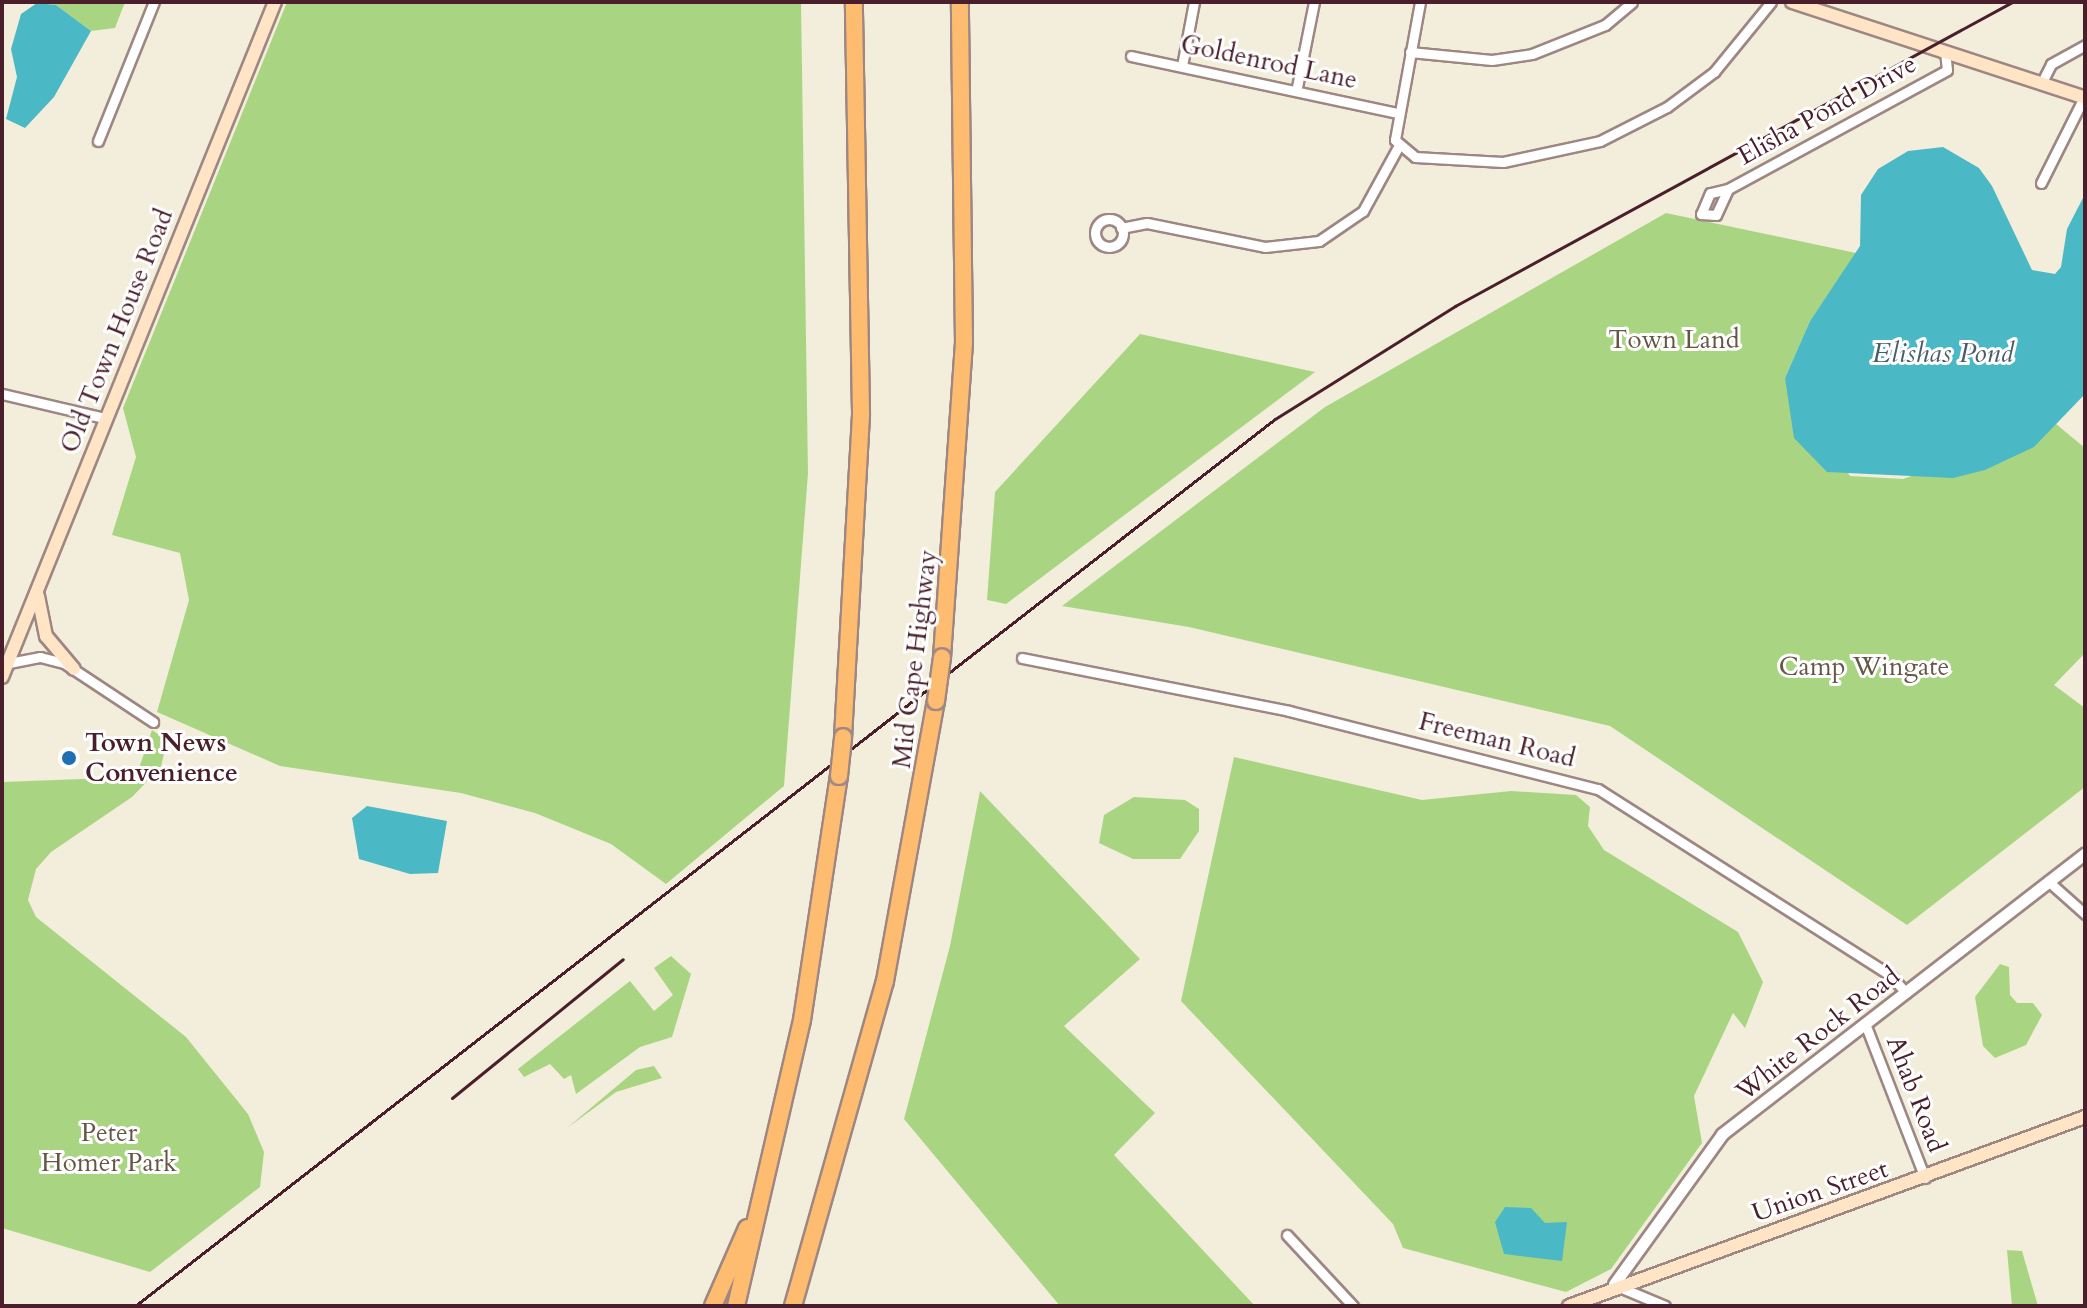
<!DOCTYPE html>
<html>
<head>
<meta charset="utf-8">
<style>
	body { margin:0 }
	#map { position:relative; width:2087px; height:1308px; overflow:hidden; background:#f2eedb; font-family:Cardo,serif }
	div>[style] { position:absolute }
	.green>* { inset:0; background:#a9d582 }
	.water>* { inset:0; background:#4bb8c6 }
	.roads { filter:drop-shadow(2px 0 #9e8683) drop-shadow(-2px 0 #9e8683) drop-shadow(0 2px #9e8683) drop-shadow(0 -2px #9e8683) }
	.minor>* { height:9px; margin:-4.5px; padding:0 4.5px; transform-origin:4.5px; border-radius:4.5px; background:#fff }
	.minor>.ring { margin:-4.5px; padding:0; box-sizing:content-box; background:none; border:9px solid #fff; border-radius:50% }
	.tertiary>* { height:11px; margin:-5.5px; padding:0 5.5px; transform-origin:5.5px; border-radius:5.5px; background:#fff }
	.secondary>* { height:12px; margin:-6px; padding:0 6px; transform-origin:6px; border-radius:6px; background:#ffe4c6 }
	.motorway>* { height:16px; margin:-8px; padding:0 8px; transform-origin:8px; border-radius:8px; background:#febc70 }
	.rail>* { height:3px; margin:-1.5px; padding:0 1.5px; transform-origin:1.5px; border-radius:1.5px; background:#4a1f2b }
	.bridges { filter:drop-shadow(2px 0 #9e8683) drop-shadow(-2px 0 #9e8683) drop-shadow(0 2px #9e8683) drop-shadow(0 -2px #9e8683) }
	.motorway-bridge>* { height:16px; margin:-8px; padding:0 8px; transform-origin:8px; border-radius:8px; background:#febc70 }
	.dots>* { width:22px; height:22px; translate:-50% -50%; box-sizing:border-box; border:4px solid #fff; border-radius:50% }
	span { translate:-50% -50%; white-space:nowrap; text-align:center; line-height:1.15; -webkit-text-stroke:6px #fff; paint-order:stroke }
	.street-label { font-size:26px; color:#4a1f2b }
	.park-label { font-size:26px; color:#665645 }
	.poi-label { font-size:26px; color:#4a1f2b; font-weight:700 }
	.left { translate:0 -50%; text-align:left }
	.water-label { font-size:28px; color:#4a5c69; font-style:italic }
	.frame { position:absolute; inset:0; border:4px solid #4a1f2b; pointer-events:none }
</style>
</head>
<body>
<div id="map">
	<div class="green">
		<i style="clip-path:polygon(27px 2px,125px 2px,115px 28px,91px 31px,56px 5px)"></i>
		<i style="clip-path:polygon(287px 2px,801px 2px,808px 473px,784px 786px,666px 884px,611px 844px,535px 813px,461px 793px,280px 766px,157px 712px,189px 600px,180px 553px,112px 535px,136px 457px,123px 408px)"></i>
		<i style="clip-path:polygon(1666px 213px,1856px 253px,1810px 321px,1785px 378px,1850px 476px,1903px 479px,2056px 424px,2085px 448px,2085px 653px,2054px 685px,2085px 708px,2085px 787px,1907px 925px,1610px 726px,1189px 627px,1062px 606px,1325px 407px)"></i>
		<i style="clip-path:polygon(1140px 334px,1315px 372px,1006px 604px,987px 600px,995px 492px)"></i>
		<i style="clip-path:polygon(152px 730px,167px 740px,161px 767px,132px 797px,51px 852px,36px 869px,28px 900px,36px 917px,186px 1037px,248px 1114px,264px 1152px,260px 1187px,150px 1272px,2px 1228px,2px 782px,136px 777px)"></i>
		<i style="clip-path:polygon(1234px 757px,1422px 800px,1511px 791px,1576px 795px,1590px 807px,1588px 826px,1604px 850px,1738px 932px,1763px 982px,1745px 1028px,1733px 1013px,1694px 1096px,1702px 1143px,1611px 1269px,1566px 1292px,1403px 1248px,1393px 1224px,1181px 1001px)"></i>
		<i style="clip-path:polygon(980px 791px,1140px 959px,1064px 1026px,1155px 1113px,1114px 1155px,1255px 1306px,1060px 1306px,904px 1119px,950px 946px)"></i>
		<i style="clip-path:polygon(1134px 797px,1185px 800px,1199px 809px,1199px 831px,1180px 859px,1133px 859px,1099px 843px,1104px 815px)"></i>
		<i style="clip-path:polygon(671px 956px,691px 974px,672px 1037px,640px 1047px,576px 1094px,571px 1075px,564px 1079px,550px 1064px,524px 1077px,518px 1069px,630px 981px,654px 1011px,673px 995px,654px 968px)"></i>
		<i style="clip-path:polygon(2000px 964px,2009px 967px,2010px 995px,2017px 1003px,2033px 1003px,2042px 1015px,2026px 1045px,1995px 1058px,1983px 1046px,1975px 997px)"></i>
		<i style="clip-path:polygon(654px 1066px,662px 1078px,616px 1092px,567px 1128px,636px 1070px)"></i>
		<i style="clip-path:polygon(2007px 1250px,2022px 1251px,2038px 1306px,2012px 1306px)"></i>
	</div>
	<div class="water">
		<i style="clip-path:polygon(37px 3px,56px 5px,91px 31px,54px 97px,25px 128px,6px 119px,17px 77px,11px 49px,21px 14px)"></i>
		<i style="clip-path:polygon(1943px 147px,1979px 168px,1992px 186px,2032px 270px,2055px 274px,2061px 267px,2067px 229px,2085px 194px,2085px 394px,2034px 447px,1985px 470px,1953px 478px,1827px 472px,1794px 438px,1785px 378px,1810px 321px,1860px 246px,1861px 195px,1878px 169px,1908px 151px)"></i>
		<i style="clip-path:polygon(367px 806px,447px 821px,438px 873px,410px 874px,359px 859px,352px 818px)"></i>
		<i style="clip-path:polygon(1505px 1207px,1531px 1208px,1545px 1223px,1567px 1222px,1562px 1261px,1504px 1254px,1495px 1222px)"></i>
	</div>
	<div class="roads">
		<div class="minor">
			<i style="left:1420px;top:2px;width:140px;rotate:100.3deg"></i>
			<i style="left:1395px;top:140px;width:26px;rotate:40deg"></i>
			<i style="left:1415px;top:157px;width:88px;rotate:3.3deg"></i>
			<i style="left:1503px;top:162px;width:99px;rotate:-12.2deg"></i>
			<i style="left:1600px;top:141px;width:75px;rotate:-26.9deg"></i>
			<i style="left:1667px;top:107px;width:59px;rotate:-36.7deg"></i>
			<i style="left:1714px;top:72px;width:90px;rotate:-50.8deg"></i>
			<i style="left:1410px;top:52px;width:82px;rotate:5.6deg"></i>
			<i style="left:1492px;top:60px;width:40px;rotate:-8.5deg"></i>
			<i style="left:1532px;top:54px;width:79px;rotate:-21.7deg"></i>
			<i style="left:1605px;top:25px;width:35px;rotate:-40deg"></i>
			<i style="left:1131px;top:56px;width:272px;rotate:12.1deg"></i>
			<i style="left:1182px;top:66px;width:65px;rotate:-79.4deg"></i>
			<i style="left:2043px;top:80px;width:18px;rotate:-63deg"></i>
			<i style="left:2051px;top:64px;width:39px;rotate:-29deg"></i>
			<i style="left:1297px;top:87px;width:87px;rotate:-78.7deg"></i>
			<i style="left:98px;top:141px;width:150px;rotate:-68.1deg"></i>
			<i style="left:2041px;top:183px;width:96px;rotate:-63.4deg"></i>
			<i style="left:1728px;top:189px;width:18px;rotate:167deg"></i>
			<i style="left:1710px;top:193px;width:23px;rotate:113deg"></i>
			<i style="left:1701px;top:214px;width:15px;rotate:4deg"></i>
			<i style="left:1716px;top:215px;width:29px;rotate:-65deg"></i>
			<i style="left:1728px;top:189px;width:249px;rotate:-28.5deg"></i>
			<i style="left:1947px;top:70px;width:19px;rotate:-96deg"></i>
			<i class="ring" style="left:1095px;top:219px;width:19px;height:19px"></i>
			<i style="left:1121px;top:228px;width:26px;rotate:-11deg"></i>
			<i style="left:1147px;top:223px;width:120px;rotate:11.5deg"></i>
			<i style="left:1265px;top:247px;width:54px;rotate:-6.3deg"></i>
			<i style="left:1319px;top:241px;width:53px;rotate:-34.3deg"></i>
			<i style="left:1363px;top:211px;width:73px;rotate:-61.3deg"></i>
			<i style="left:2px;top:394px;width:105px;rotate:13.2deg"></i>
			<i style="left:1022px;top:658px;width:272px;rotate:11.2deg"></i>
			<i style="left:1289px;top:711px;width:319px;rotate:14.2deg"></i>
			<i style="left:1598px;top:789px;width:346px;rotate:32.5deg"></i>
			<i style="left:1890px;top:975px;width:24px;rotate:48deg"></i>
			<i style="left:9px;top:663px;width:32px;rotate:-11deg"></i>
			<i style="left:40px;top:657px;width:25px;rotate:14deg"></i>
			<i style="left:64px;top:663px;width:107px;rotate:33.5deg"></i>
			<i style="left:2048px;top:881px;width:50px;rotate:41.7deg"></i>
			<i style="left:1866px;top:1026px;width:163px;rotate:68.8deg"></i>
			<i style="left:1287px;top:1235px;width:97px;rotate:47.1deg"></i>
			<i style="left:1617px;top:1286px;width:52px;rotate:22.6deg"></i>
		</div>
		<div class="tertiary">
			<i style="left:1614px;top:1284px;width:185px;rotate:-54.2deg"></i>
			<i style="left:1722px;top:1134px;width:459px;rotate:-37.7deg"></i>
		</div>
		<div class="secondary">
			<i style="left:1792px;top:2px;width:308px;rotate:18.1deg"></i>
			<i style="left:38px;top:596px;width:41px;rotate:78.7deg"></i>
			<i style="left:46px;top:636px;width:43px;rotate:49.7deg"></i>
			<i style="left:2px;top:677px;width:728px;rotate:-67.98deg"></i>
			<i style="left:1569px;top:1306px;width:550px;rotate:-20.12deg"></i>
		</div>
		<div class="motorway">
			<i style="left:942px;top:657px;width:315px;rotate:-86deg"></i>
			<i style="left:964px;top:343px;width:341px;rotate:-90.7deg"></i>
			<i style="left:843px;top:737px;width:324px;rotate:-86.8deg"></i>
			<i style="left:861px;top:413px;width:411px;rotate:-91deg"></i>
			<i style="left:713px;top:1306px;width:85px;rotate:-66.4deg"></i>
			<i style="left:736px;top:1306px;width:294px;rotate:-77deg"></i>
			<i style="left:802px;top:1020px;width:247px;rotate:-81.4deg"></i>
			<i style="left:793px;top:1306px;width:338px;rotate:-74.2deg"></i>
			<i style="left:885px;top:981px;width:285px;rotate:-79.7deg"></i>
		</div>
	</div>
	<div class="rail">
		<i style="left:452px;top:1098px;width:220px;rotate:-39.1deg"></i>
		<i style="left:135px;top:1306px;width:1444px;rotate:-37.89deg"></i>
		<i style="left:1275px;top:419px;width:213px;rotate:-32.1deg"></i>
		<i style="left:1455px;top:306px;width:635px;rotate:-28.62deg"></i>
	</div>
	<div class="bridges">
		<div class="motorway-bridge">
			<i style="left:936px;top:701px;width:44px;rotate:-82.2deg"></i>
			<i style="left:839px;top:776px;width:39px;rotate:-84deg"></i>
		</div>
	</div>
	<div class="dots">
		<i style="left:69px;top:758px;background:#1f6fb2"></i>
	</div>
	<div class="street-label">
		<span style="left:1269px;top:62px;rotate:12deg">Goldenrod Lane</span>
		<span style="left:1827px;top:110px;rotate:-29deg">Elisha Pond Drive</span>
		<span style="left:117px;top:331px;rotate:-68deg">Old Town House Road</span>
		<span style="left:915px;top:659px;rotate:-83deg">Mid Cape Highway</span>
		<span style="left:1497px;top:740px;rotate:14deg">Freeman Road</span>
		<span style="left:1818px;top:1034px;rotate:-38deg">White Rock Road</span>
		<span style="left:1916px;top:1094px;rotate:69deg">Ahab Road</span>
		<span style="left:1820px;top:1191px;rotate:-19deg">Union Street</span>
	</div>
	<div class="park-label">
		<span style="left:1674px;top:340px">Town Land</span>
		<span style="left:1864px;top:667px">Camp Wingate</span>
		<span style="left:109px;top:1148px">Peter<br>Homer Park</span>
	</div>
	<div class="poi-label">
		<span class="left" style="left:85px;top:758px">Town News<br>Convenience</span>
	</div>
	<div class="water-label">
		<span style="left:1943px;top:353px">Elishas Pond</span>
	</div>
	<div class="frame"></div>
</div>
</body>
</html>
